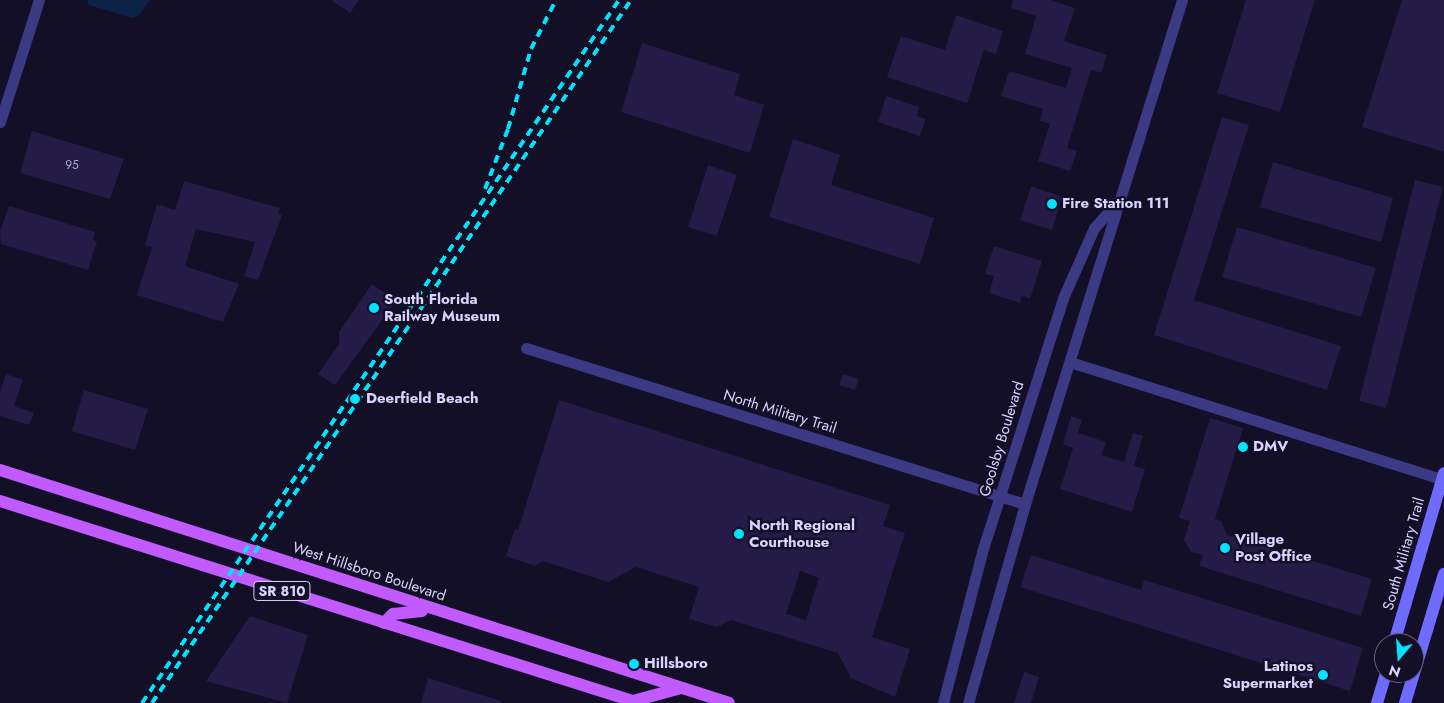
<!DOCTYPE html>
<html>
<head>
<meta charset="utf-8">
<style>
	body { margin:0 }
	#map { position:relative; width:1444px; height:703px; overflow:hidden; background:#130f26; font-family:Jost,sans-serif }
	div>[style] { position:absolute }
	.water>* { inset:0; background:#0c2248 }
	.building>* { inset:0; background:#241b47 }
	.street>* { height:11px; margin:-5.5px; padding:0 5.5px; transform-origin:5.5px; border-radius:5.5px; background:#3d3a85 }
	.secondary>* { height:12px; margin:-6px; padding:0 6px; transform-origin:6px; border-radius:6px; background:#6f6bff }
	.primary>* { height:12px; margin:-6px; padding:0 6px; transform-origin:6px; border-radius:6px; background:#c25bff }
	.rail>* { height:4px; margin-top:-2px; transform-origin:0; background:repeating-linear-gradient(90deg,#00e5ff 0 8px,transparent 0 14px) }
	.dots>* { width:14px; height:14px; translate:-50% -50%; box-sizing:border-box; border:2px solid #130f26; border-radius:50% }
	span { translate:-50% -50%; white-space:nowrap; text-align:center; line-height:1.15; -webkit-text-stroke:4.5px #130f26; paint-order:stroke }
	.number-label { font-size:12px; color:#aca6d1 }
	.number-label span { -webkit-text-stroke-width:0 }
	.shield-label span { padding:1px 4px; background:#130f26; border:1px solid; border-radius:4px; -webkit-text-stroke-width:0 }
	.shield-label { font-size:14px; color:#d9d4ff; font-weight:700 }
	.poi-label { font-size:15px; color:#d9d4ff; font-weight:700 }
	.left { translate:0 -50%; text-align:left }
	.right { translate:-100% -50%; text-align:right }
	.street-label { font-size:15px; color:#d9d4ff }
	.north { position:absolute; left:1374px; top:633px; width:50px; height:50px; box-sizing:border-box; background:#130f26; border:1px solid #625e7d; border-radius:50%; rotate:198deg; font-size:14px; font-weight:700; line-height:20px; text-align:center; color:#d9d4ff }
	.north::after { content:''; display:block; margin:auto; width:18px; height:22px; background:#00e5ff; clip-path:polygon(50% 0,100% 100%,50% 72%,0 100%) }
</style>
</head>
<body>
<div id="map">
	<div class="water">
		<i style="clip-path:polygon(87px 0,150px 0,138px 16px,132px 18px,89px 5px)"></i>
	</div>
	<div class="building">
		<i style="clip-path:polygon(331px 0,359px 0,350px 13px)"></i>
		<i style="clip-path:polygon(1013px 0,1050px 0,1075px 8px,1064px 41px,1107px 55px,1101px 73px,1091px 70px,1067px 148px,1077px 151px,1070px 171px,1038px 161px,1050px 124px,1040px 121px,1043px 109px,1001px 96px,1009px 71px,1066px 88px,1072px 68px,1025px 54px,1036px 16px,1011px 8px)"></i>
		<i style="clip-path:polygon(1246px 0,1315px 0,1280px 112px,1217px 93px)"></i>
		<i style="clip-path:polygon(1402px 0,1444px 0,1444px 152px,1362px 127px)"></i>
		<i style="clip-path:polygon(956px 15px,1003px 31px,996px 54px,984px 50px,967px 103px,887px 77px,901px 36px,945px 50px)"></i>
		<i style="clip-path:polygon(642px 43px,740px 74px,734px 95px,764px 105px,750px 153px,621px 112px)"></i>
		<i style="clip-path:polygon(886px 96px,919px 107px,917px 116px,926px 119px,920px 136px,878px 122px)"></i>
		<i style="clip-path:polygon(1222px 117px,1249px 125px,1194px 300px,1341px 346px,1327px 390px,1154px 335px)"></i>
		<i style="clip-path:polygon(32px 131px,124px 159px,110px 199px,20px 173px)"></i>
		<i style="clip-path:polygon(793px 139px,840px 155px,831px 185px,934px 218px,920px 264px,769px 217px)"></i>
		<i style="clip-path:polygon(1273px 162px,1393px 198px,1381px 242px,1260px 207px)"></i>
		<i style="clip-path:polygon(708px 165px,737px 175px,717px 236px,688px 227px)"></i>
		<i style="clip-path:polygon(1415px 180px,1443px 187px,1386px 408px,1359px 401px)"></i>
		<i style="clip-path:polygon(184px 181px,280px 208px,278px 214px,282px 215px,258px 280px,244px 276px,255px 242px,196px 229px,185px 266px,239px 284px,223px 322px,137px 295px,152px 247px,145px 245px,157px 204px,175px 210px)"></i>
		<i style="clip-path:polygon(1031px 186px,1062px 197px,1052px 230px,1020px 220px)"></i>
		<i style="clip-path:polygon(9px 206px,95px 232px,93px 240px,97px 241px,88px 270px,1px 244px,0 232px)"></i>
		<i style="clip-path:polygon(1237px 227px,1376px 268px,1361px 317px,1222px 277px)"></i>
		<i style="clip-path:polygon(994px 246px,1042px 261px,1030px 299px,1022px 296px,1020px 303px,989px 293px,994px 276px,985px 274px)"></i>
		<i style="clip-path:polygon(372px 284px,396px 301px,335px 385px,318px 374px,339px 344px,339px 332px)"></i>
		<i style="clip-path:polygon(6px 374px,23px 380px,14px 406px,34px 413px,29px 425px,0 416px,0 393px)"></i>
		<i style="clip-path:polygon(843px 374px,859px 379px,855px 390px,839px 385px)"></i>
		<i style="clip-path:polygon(84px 390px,148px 409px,135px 450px,72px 431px)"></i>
		<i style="clip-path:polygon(evenodd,559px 400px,890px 505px,883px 526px,905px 533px,872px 637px,910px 649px,895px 697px,851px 678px,838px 653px,731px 620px,717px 627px,689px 619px,699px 587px,636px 567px,608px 582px,543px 561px,535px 566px,506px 556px,515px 529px,518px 530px,559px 400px,800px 571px,819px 578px,806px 620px,786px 614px,800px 571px)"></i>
		<i style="clip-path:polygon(1071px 416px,1082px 420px,1078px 433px,1106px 442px,1101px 455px,1124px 462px,1133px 433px,1143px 436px,1134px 466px,1145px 469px,1132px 512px,1060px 489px,1073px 448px,1063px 444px)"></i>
		<i style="clip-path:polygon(1210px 418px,1243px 428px,1215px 519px,1221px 521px,1227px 535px,1372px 579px,1361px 616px,1199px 566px,1203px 555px,1191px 552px,1184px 540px,1190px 521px,1179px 518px)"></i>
		<i style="clip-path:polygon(1031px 555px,1141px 590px,1144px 580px,1363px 648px,1350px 691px,1020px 587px)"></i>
		<i style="clip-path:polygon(250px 616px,308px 635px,287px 703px,206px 681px)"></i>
		<i style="clip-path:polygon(1024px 672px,1039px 677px,1031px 703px,1014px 703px)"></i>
		<i style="clip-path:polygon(428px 678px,501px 701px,501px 703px,421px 703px)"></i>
	</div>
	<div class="street">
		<i style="left:0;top:122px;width:128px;rotate:-72.3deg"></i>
		<i style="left:526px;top:348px;width:523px;rotate:17.36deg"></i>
		<i style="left:1070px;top:362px;width:392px;rotate:17.5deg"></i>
		<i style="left:943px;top:703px;width:156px;rotate:-75.5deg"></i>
		<i style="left:982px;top:552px;width:267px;rotate:-72.3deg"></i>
		<i style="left:1063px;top:298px;width:77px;rotate:-66.1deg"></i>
		<i style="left:1094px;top:228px;width:36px;rotate:-48deg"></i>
		<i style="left:968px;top:703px;width:207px;rotate:-74deg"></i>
		<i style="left:1025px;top:504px;width:528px;rotate:-72.7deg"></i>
	</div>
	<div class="secondary">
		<i style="left:1394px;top:643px;width:177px;rotate:-73.6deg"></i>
		<i style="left:1377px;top:703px;width:31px;rotate:-73deg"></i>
		<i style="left:1405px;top:703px;width:135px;rotate:-73.2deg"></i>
	</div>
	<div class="primary">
		<i style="left:0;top:470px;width:765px;rotate:17.72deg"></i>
		<i style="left:0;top:501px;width:670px;rotate:17.54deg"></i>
		<i style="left:384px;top:623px;width:13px;rotate:-45deg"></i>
		<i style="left:393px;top:614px;width:29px;rotate:-6deg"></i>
		<i style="left:633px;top:701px;width:50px;rotate:-15.2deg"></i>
	</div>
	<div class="rail">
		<i style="left:485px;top:189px;width:64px;rotate:-69deg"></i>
		<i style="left:508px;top:129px;width:83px;rotate:-74deg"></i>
		<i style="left:531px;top:49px;width:55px;rotate:-63deg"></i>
		<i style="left:142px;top:703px;width:850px;rotate:-55.84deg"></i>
		<i style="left:152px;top:703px;width:851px;rotate:-55.73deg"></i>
	</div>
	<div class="dots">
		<i style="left:1052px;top:204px;background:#00e5ff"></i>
		<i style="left:374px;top:308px;background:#00e5ff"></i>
		<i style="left:355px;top:399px;background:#00e5ff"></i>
		<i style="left:1243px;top:447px;background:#00e5ff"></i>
		<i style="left:739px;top:534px;background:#00e5ff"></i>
		<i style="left:1225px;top:548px;background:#00e5ff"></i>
		<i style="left:634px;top:664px;background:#00e5ff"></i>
		<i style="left:1323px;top:675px;background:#00e5ff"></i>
	</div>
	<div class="number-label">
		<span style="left:72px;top:166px">95</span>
	</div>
	<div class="shield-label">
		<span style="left:282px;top:591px">SR 810</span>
	</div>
	<div class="poi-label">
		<span class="left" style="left:1062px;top:204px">Fire Station 111</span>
		<span class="left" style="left:384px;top:308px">South Florida<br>Railway Museum</span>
		<span class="left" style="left:366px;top:399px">Deerfield Beach</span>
		<span class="left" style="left:1253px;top:447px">DMV</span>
		<span class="left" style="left:749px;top:534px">North Regional<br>Courthouse</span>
		<span class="left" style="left:1235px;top:548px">Village<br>Post Office</span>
		<span class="left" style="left:644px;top:664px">Hillsboro</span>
		<span class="right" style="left:1313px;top:675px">Latinos<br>Supermarket</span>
	</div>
	<div class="street-label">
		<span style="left:780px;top:412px;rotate:17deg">North Military Trail</span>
		<span style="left:1002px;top:439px;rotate:-73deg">Goolsby Boulevard</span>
		<span style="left:1404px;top:554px;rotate:-74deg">South Military Trail</span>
		<span style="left:369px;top:572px;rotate:18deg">West Hillsboro Boulevard</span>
	</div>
	<div class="north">N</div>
</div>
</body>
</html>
